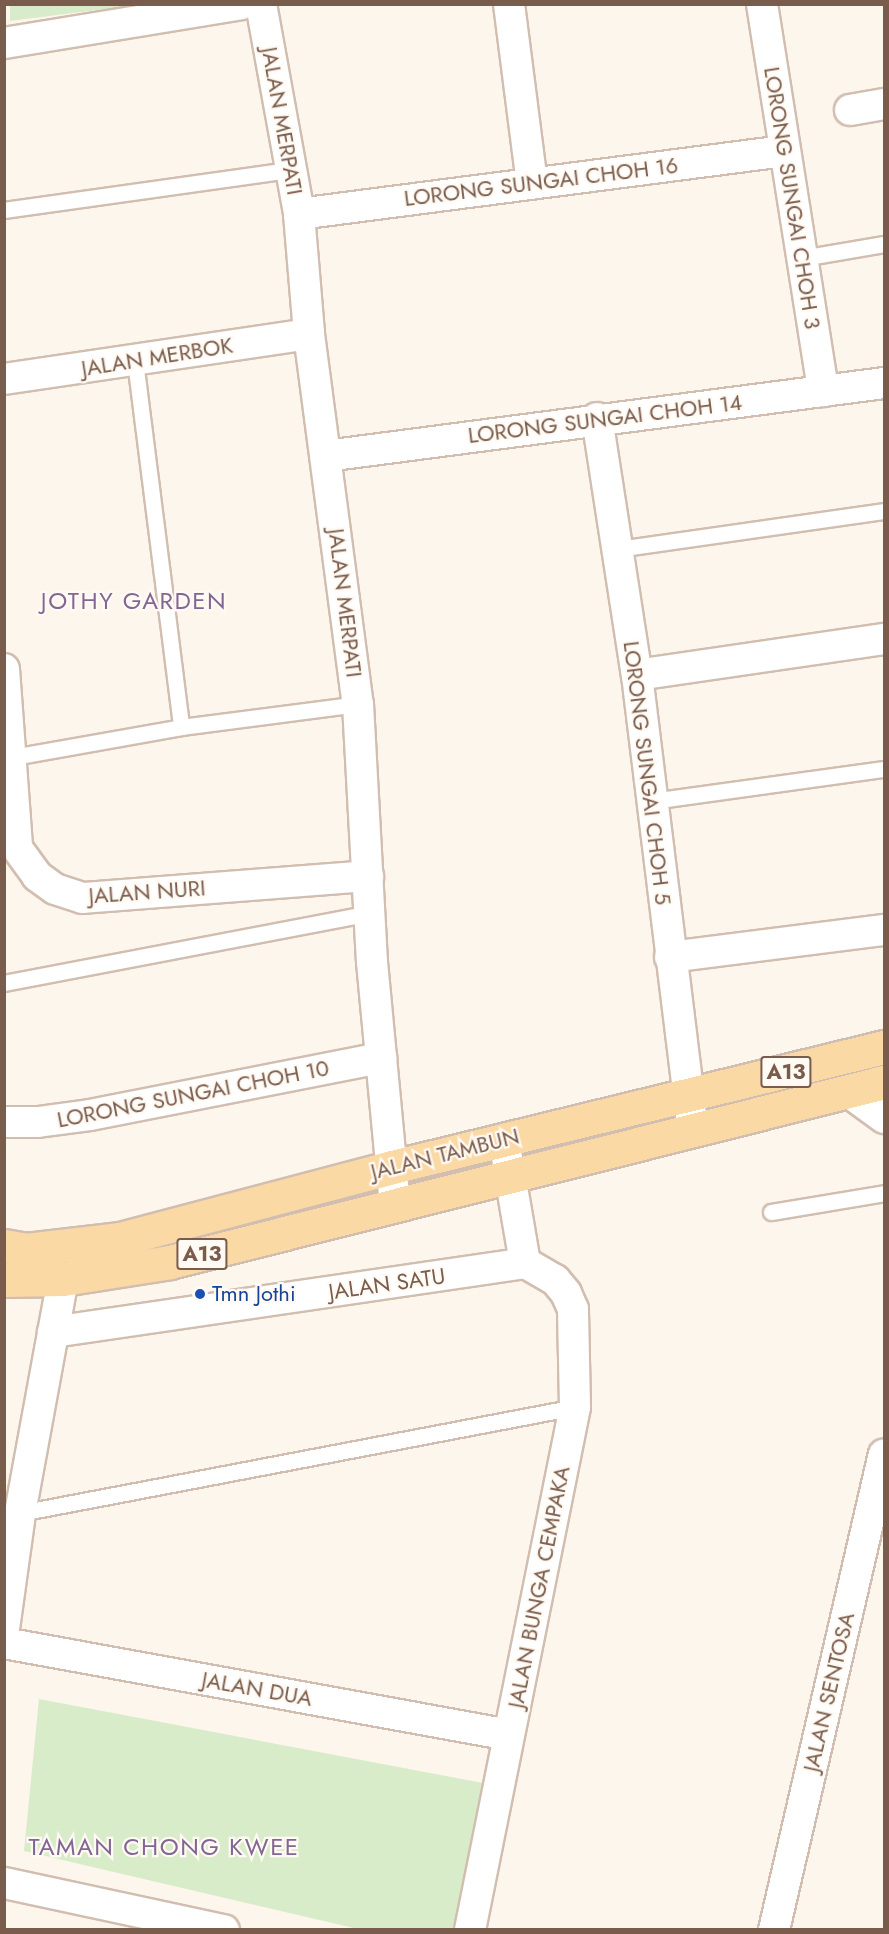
<!DOCTYPE html>
<html>
<head>
<meta charset="utf-8">
<style>
	body { margin:0 }
	#map { position:relative; width:889px; height:1934px; overflow:hidden; background:#fdf6ec; font-family:Jost,sans-serif }
	div>[style] { position:absolute }
	.green>* { inset:0; background:#d8ecc9 }
	.roads { filter:drop-shadow(2px 0 #d1beb0) drop-shadow(-2px 0 #d1beb0) drop-shadow(0 2px #d1beb0) drop-shadow(0 -2px #d1beb0) }
	.service>* { height:15px; margin:-7.5px; padding:0 7.5px; transform-origin:7.5px; border-radius:7.5px; background:#fff }
	.minor>* { height:30px; margin:-15px; padding:0 15px; transform-origin:15px; border-radius:15px; background:#fff }
	.primary>* { height:33px; margin:-16.5px; padding:0 16.5px; transform-origin:16.5px; border-radius:16.5px; background:#fbd9a5 }
	.dots>* { width:16px; height:16px; translate:-50% -50%; box-sizing:border-box; border:3px solid #fffaf3; border-radius:50% }
	span { translate:-50% -50%; white-space:nowrap; text-align:center; line-height:1.15; -webkit-text-stroke:4.5px #fffaf3; paint-order:stroke }
	.shield-label span { padding:2px 4px; background:#fffaf3; border:2px solid; border-radius:4px; -webkit-text-stroke-width:0 }
	.shield-label { font-size:21px; color:#7a5c4d; font-weight:700 }
	.street-label { font-size:22px; color:#7a5c4d }
	.transit-label { font-size:22px; color:#164399 }
	.left { translate:0 -50%; text-align:left }
	.neighbourhood-label { font-size:24px; color:#846695; letter-spacing:1.5px }
	.frame { position:absolute; inset:0; border:6px solid #7a5c4d; pointer-events:none }
</style>
</head>
<body>
<div id="map">
	<div class="green">
		<i style="clip-path:polygon(10px 5px,10px 4px,136px 5px,10px 21px)"></i>
		<i style="clip-path:polygon(39px 1699px,483px 1783px,454px 1929px,358px 1929px,24px 1851px)"></i>
	</div>
	<div class="roads">
		<div class="service">
			<i style="left:4px;top:210px;width:289px;rotate:-8deg"></i>
			<i style="left:802px;top:258px;width:83px;rotate:-9.7deg"></i>
			<i style="left:135px;top:361px;width:369px;rotate:82.8deg"></i>
			<i style="left:617px;top:549px;width:270px;rotate:-8.1deg"></i>
			<i style="left:13px;top:757px;width:171px;rotate:-10.1deg"></i>
			<i style="left:181px;top:727px;width:178px;rotate:-7.4deg"></i>
			<i style="left:652px;top:801px;width:234px;rotate:-7.9deg"></i>
			<i style="left:4px;top:983px;width:373px;rotate:-10.8deg"></i>
			<i style="left:771px;top:1212px;width:115px;rotate:-9.5deg"></i>
			<i style="left:20px;top:1513px;width:565px;rotate:-10.81deg"></i>
		</div>
		<div class="minor">
			<i style="left:261px;top:4px;width:213px;rotate:79.7deg"></i>
			<i style="left:299px;top:214px;width:120px;rotate:85.2deg"></i>
			<i style="left:309px;top:334px;width:373px;rotate:82.5deg"></i>
			<i style="left:358px;top:704px;width:258px;rotate:86.9deg"></i>
			<i style="left:372px;top:962px;width:244px;rotate:84.6deg"></i>
			<i style="left:509px;top:4px;width:180px;rotate:82.7deg"></i>
			<i style="left:762px;top:4px;width:392px;rotate:81deg"></i>
			<i style="left:4px;top:43px;width:241px;rotate:-9.3deg"></i>
			<i style="left:850px;top:110px;width:35px;rotate:-10deg"></i>
			<i style="left:299px;top:214px;width:488px;rotate:-7.4deg"></i>
			<i style="left:4px;top:379px;width:308px;rotate:-8.4deg"></i>
			<i style="left:597px;top:418px;width:260px;rotate:81.2deg"></i>
			<i style="left:637px;top:675px;width:457px;rotate:83deg"></i>
			<i style="left:326px;top:456px;width:563px;rotate:-7.45deg"></i>
			<i style="left:4px;top:669px;width:179px;rotate:85.8deg"></i>
			<i style="left:17px;top:848px;width:34px;rotate:54deg"></i>
			<i style="left:37px;top:876px;width:22px;rotate:36deg"></i>
			<i style="left:55px;top:889px;width:29px;rotate:18deg"></i>
			<i style="left:83px;top:898px;width:286px;rotate:-4.4deg"></i>
			<i style="left:637px;top:675px;width:250px;rotate:-8.3deg"></i>
			<i style="left:670px;top:957px;width:216px;rotate:-7.2deg"></i>
			<i style="left:847px;top:1091px;width:46px;rotate:36.1deg"></i>
			<i style="left:4px;top:1122px;width:34px"></i>
			<i style="left:38px;top:1122px;width:52px;rotate:-7.7deg"></i>
			<i style="left:90px;top:1115px;width:297px;rotate:-11.1deg"></i>
			<i style="left:53px;top:1332px;width:477px;rotate:-8.3deg"></i>
			<i style="left:525px;top:1263px;width:125px;rotate:-99.7deg"></i>
			<i style="left:4px;top:1629px;width:117px;rotate:-82.1deg"></i>
			<i style="left:20px;top:1513px;width:238px;rotate:-79.6deg"></i>
			<i style="left:4px;top:1643px;width:513px;rotate:10.32deg"></i>
			<i style="left:4px;top:1883px;width:225px;rotate:12.1deg"></i>
			<i style="left:470px;top:1930px;width:533px;rotate:-78.65deg"></i>
			<i style="left:575px;top:1407px;width:98px;rotate:-91.2deg"></i>
			<i style="left:573px;top:1309px;width:17px;rotate:-114deg"></i>
			<i style="left:566px;top:1293px;width:17px;rotate:-130deg"></i>
			<i style="left:555px;top:1280px;width:34px;rotate:-150deg"></i>
			<i style="left:774px;top:1930px;width:488px;rotate:-77deg"></i>
		</div>
		<div class="primary">
			<i style="left:4px;top:1246px;width:22px;rotate:10deg"></i>
			<i style="left:26px;top:1250px;width:95px;rotate:-6.7deg"></i>
			<i style="left:120px;top:1239px;width:281px;rotate:-14.8deg"></i>
			<i style="left:392px;top:1167px;width:506px;rotate:-13.71deg"></i>
			<i style="left:4px;top:1280px;width:59px;rotate:-1deg"></i>
			<i style="left:63px;top:1279px;width:108px;rotate:-9deg"></i>
			<i style="left:170px;top:1262px;width:736px;rotate:-14.15deg"></i>
		</div>
	</div>
	<div class="dots">
		<i style="left:200px;top:1294px;background:#1a4fb4"></i>
	</div>
	<div class="shield-label">
		<span style="left:786px;top:1072px">A13</span>
		<span style="left:202px;top:1254px">A13</span>
	</div>
	<div class="street-label">
		<span style="left:282px;top:121px;rotate:80deg">JALAN MERPATI</span>
		<span style="left:541px;top:182px;rotate:-7deg">LORONG SUNGAI CHOH 16</span>
		<span style="left:792px;top:198px;rotate:81deg">LORONG SUNGAI CHOH 3</span>
		<span style="left:157px;top:357px;rotate:-9deg">JALAN MERBOK</span>
		<span style="left:605px;top:419px;rotate:-7deg">LORONG SUNGAI CHOH 14</span>
		<span style="left:345px;top:603px;rotate:83deg">JALAN MERPATI</span>
		<span style="left:647px;top:773px;rotate:83deg">LORONG SUNGAI CHOH 5</span>
		<span style="left:147px;top:892px;rotate:-4deg">JALAN NURI</span>
		<span style="left:193px;top:1094px;rotate:-11deg">LORONG SUNGAI CHOH 10</span>
		<span style="left:445px;top:1154px;rotate:-14deg">JALAN TAMBUN</span>
		<span style="left:387px;top:1284px;rotate:-8deg">JALAN SATU</span>
		<span style="left:539px;top:1587px;rotate:-79deg">JALAN BUNGA CEMPAKA</span>
		<span style="left:257px;top:1689px;rotate:10deg">JALAN DUA</span>
		<span style="left:829px;top:1692px;rotate:-77deg">JALAN SENTOSA</span>
	</div>
	<div class="transit-label">
		<span class="left" style="left:212px;top:1294px">Tmn Jothi</span>
	</div>
	<div class="neighbourhood-label">
		<span style="left:134px;top:601px">JOTHY GARDEN</span>
		<span style="left:164px;top:1847px">TAMAN CHONG KWEE</span>
	</div>
	<div class="frame"></div>
</div>
</body>
</html>
